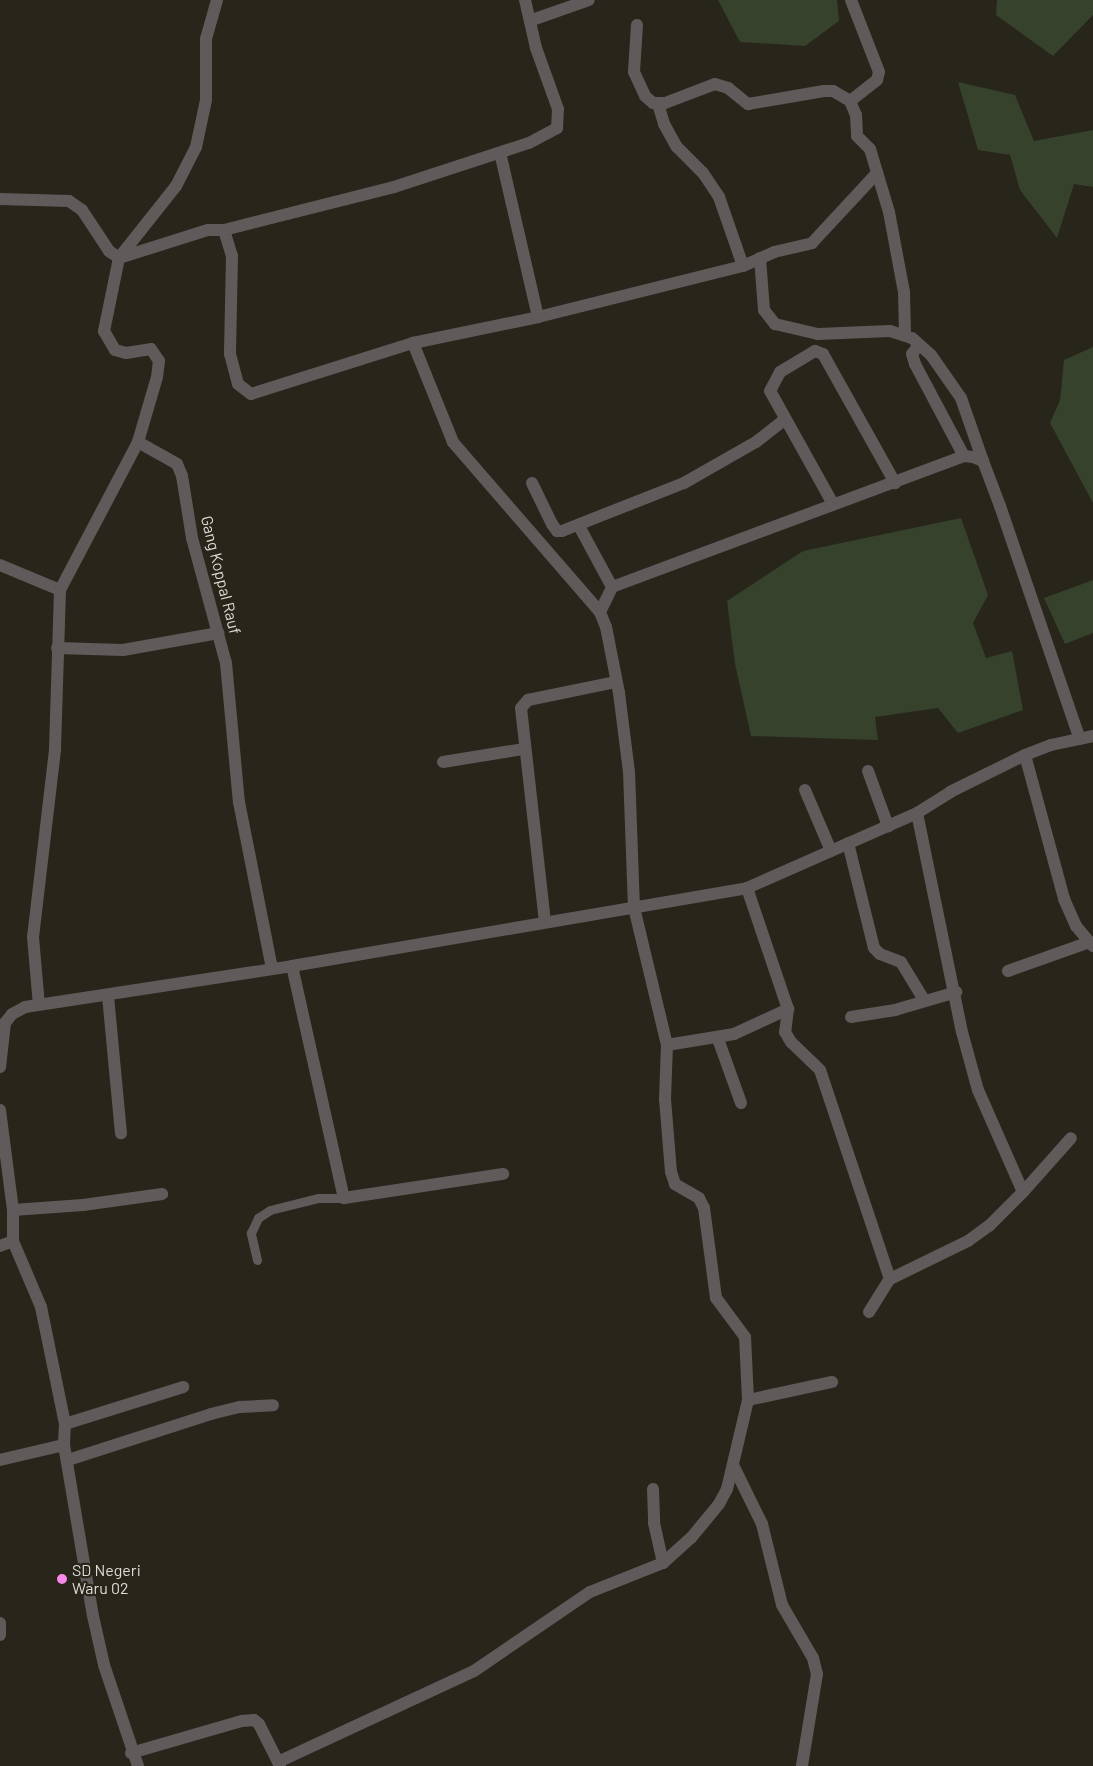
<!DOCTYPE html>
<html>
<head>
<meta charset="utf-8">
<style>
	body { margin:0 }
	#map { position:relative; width:1093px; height:1766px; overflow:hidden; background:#28251b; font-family:Barlow,sans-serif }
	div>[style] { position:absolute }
	.green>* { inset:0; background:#36422c }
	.service>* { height:9px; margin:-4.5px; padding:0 4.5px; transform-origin:4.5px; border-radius:4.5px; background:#605a5b }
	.minor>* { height:12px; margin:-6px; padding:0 6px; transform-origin:6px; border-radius:6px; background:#605a5b }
	.dots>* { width:14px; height:14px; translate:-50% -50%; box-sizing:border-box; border:2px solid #28251b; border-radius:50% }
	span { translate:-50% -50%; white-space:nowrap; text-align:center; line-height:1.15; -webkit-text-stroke:4.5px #28251b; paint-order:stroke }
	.street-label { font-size:16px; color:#dedcd5 }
	.poi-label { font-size:16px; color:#dedcd5 }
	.left { translate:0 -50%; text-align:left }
</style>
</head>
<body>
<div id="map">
	<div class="green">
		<i style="clip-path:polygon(718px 0,837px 0,839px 21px,805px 46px,740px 42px)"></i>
		<i style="clip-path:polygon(997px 0,1093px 0,1093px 15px,1053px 56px,996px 15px)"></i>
		<i style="clip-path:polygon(958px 82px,1015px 95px,1034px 141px,1093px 130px,1093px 187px,1074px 184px,1057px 238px,1020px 190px,1010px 155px,978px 150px)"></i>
		<i style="clip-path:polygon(1093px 347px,1093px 503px,1050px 423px,1060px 400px,1064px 360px)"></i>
		<i style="clip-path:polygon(961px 518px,988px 595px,973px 623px,986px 658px,1012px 651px,1023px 710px,958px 733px,938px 708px,875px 717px,878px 740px,751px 736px,735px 664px,727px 601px,803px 551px)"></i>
		<i style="clip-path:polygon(1093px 580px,1093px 633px,1065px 644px,1044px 598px)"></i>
	</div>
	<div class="service">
		<i style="left:257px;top:1260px;width:28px;rotate:-103deg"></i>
		<i style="left:251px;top:1233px;width:17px;rotate:-65deg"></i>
		<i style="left:258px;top:1218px;width:14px;rotate:-34deg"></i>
		<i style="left:270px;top:1210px;width:49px;rotate:-14deg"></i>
		<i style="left:318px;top:1198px;width:26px"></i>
	</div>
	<div class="minor">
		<i style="left:217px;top:0;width:41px;rotate:105.8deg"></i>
		<i style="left:206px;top:39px;width:61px;rotate:90deg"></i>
		<i style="left:206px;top:100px;width:48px;rotate:102deg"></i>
		<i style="left:196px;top:147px;width:44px;rotate:117.1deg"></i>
		<i style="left:176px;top:186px;width:92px;rotate:128.4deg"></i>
		<i style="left:119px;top:258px;width:75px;rotate:101.6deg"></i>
		<i style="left:104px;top:331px;width:22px;rotate:60deg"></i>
		<i style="left:115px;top:350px;width:11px;rotate:15deg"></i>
		<i style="left:126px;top:353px;width:25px;rotate:-9deg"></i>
		<i style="left:151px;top:349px;width:14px;rotate:56deg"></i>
		<i style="left:159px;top:361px;width:16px;rotate:97deg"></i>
		<i style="left:157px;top:377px;width:68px;rotate:106.3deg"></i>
		<i style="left:138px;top:442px;width:45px;rotate:29.4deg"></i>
		<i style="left:177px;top:464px;width:13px;rotate:67deg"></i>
		<i style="left:182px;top:476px;width:63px;rotate:80.8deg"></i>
		<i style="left:192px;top:538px;width:130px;rotate:74.8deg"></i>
		<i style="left:226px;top:663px;width:140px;rotate:84.7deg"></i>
		<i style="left:239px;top:802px;width:170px;rotate:78.8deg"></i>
		<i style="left:851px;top:0;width:77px;rotate:68.7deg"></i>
		<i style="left:879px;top:72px;width:8px;rotate:104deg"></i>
		<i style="left:877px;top:80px;width:34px;rotate:142deg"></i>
		<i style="left:850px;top:101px;width:15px;rotate:67deg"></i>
		<i style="left:856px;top:115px;width:21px;rotate:87deg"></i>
		<i style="left:857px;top:136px;width:18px;rotate:45deg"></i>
		<i style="left:870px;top:149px;width:66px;rotate:73.2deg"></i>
		<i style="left:889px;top:212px;width:81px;rotate:79.4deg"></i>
		<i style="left:904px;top:292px;width:42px;rotate:88.6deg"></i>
		<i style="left:532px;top:20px;width:60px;rotate:-19.3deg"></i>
		<i style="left:637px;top:25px;width:47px;rotate:93.7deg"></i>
		<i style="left:634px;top:72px;width:26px;rotate:65deg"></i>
		<i style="left:645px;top:96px;width:11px;rotate:41deg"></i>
		<i style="left:653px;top:103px;width:12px"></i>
		<i style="left:665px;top:103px;width:53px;rotate:-20.8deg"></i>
		<i style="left:715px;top:84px;width:14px;rotate:17deg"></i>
		<i style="left:728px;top:88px;width:26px;rotate:39deg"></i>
		<i style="left:748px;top:104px;width:77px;rotate:-9.7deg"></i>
		<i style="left:824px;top:91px;width:9px"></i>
		<i style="left:833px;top:91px;width:20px;rotate:30deg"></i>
		<i style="left:658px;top:104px;width:21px;rotate:73deg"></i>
		<i style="left:664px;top:124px;width:26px;rotate:61deg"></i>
		<i style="left:677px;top:147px;width:37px;rotate:45deg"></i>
		<i style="left:703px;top:173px;width:29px;rotate:56deg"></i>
		<i style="left:719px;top:197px;width:73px;rotate:70.8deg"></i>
		<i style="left:0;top:199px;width:69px;rotate:1.7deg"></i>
		<i style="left:69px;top:201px;width:16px;rotate:35deg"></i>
		<i style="left:82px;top:210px;width:49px;rotate:56.6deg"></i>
		<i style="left:109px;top:251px;width:12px;rotate:35deg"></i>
		<i style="left:119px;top:258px;width:93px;rotate:-17.5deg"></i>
		<i style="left:208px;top:230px;width:16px"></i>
		<i style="left:224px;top:230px;width:27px;rotate:73deg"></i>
		<i style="left:232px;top:256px;width:98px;rotate:91.2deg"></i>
		<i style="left:230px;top:354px;width:31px;rotate:75deg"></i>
		<i style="left:238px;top:384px;width:16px;rotate:38deg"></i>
		<i style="left:251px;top:394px;width:170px;rotate:-17.5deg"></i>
		<i style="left:413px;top:343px;width:128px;rotate:-11.7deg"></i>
		<i style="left:538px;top:317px;width:168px;rotate:-103deg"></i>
		<i style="left:224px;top:230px;width:175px;rotate:-14.2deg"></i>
		<i style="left:394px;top:187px;width:142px;rotate:-18.1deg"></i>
		<i style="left:529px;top:143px;width:32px;rotate:-28deg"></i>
		<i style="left:557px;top:128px;width:19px;rotate:-87deg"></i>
		<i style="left:558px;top:109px;width:65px;rotate:-109.8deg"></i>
		<i style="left:536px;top:48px;width:49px;rotate:-102.9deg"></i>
		<i style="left:760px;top:258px;width:52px;rotate:85.6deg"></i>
		<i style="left:764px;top:310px;width:18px;rotate:52deg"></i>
		<i style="left:775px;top:324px;width:44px;rotate:13.1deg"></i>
		<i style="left:818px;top:334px;width:72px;rotate:-2.4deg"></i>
		<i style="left:890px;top:331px;width:23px;rotate:18deg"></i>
		<i style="left:912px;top:338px;width:25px;rotate:42deg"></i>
		<i style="left:931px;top:355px;width:52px;rotate:55.1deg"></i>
		<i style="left:961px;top:398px;width:67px;rotate:70.8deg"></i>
		<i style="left:538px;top:317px;width:211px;rotate:-14deg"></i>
		<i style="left:743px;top:266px;width:34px;rotate:-24deg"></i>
		<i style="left:774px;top:252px;width:39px;rotate:-13deg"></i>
		<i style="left:812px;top:243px;width:96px;rotate:-47.1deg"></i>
		<i style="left:919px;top:345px;width:11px;rotate:128deg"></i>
		<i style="left:912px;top:354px;width:10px;rotate:73deg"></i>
		<i style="left:915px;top:364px;width:104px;rotate:62deg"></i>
		<i style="left:532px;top:483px;width:46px;rotate:64deg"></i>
		<i style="left:552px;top:524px;width:9px;rotate:54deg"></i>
		<i style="left:557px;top:531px;width:5px"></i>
		<i style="left:562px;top:531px;width:131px;rotate:-21.5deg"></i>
		<i style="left:684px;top:483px;width:83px;rotate:-29.7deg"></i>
		<i style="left:756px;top:442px;width:36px;rotate:-38deg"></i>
		<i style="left:833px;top:504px;width:129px;rotate:-119.1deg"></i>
		<i style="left:770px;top:391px;width:21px;rotate:-62deg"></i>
		<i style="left:780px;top:372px;width:41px;rotate:-31deg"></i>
		<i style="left:815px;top:351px;width:9px;rotate:21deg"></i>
		<i style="left:823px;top:354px;width:148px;rotate:60.8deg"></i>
		<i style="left:579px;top:526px;width:69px;rotate:61.6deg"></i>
		<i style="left:0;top:565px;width:65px;rotate:22.6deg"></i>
		<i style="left:60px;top:590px;width:160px;rotate:91.8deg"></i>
		<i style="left:55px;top:750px;width:188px;rotate:96.7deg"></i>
		<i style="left:33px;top:937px;width:68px;rotate:85deg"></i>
		<i style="left:60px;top:590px;width:167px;rotate:-62.2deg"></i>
		<i style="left:600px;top:612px;width:28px;rotate:-64deg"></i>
		<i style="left:612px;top:587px;width:376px;rotate:-20.4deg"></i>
		<i style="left:964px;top:456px;width:9px;rotate:6deg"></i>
		<i style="left:973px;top:457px;width:11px;rotate:22deg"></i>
		<i style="left:983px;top:461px;width:48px;rotate:69.3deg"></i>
		<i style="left:1000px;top:506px;width:246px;rotate:71.1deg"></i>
		<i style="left:57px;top:648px;width:66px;rotate:1.7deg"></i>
		<i style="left:123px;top:650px;width:97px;rotate:-10.1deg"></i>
		<i style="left:1025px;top:755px;width:149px;rotate:74.8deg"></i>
		<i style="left:1064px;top:899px;width:30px;rotate:66deg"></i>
		<i style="left:1076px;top:926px;width:26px;rotate:50deg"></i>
		<i style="left:443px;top:762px;width:81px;rotate:-9.2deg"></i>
		<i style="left:868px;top:771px;width:59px;rotate:70deg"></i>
		<i style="left:805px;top:790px;width:66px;rotate:66.9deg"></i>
		<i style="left:917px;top:813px;width:224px;rotate:78.4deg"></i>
		<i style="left:962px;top:1032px;width:60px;rotate:74.6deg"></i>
		<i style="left:978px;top:1090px;width:111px;rotate:66.2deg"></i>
		<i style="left:1023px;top:1192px;width:72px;rotate:-48.4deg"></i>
		<i style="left:848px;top:843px;width:108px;rotate:76.1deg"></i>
		<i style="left:874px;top:948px;width:8px;rotate:45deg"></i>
		<i style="left:880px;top:954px;width:22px;rotate:21deg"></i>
		<i style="left:901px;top:962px;width:44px;rotate:58.8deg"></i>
		<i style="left:747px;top:888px;width:128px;rotate:71.3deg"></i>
		<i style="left:788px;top:1009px;width:23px;rotate:97deg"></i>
		<i style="left:785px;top:1032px;width:12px;rotate:59deg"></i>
		<i style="left:791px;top:1042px;width:40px;rotate:44deg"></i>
		<i style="left:820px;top:1070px;width:220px;rotate:71.5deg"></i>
		<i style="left:545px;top:922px;width:215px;rotate:-96.4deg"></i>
		<i style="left:521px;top:708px;width:11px;rotate:-49deg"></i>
		<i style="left:528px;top:700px;width:90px;rotate:-11.6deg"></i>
		<i style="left:292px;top:966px;width:238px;rotate:77.4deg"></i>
		<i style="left:344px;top:1198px;width:161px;rotate:-8.6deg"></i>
		<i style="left:1008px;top:971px;width:87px;rotate:-19.5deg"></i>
		<i style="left:108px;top:996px;width:138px;rotate:84.6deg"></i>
		<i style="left:851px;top:1017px;width:45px;rotate:-9deg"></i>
		<i style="left:895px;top:1010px;width:64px;rotate:-16.4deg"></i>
		<i style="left:718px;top:1039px;width:68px;rotate:70.2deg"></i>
		<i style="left:667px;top:1045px;width:68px;rotate:-9.3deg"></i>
		<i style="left:734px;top:1034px;width:60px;rotate:-24.8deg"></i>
		<i style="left:0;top:1067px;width:44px;rotate:-83.5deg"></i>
		<i style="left:5px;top:1023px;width:11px;rotate:-52deg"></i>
		<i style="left:12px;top:1014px;width:15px;rotate:-28deg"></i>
		<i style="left:25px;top:1007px;width:270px;rotate:-8.7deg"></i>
		<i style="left:292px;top:966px;width:462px;rotate:-9.7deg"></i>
		<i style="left:747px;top:888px;width:186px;rotate:-23.8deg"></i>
		<i style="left:917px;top:813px;width:39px;rotate:-32deg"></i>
		<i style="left:950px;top:792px;width:84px;rotate:-26.3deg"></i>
		<i style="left:1025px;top:755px;width:28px;rotate:-21deg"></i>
		<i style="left:1051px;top:745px;width:43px;rotate:-12.1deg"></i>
		<i style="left:0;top:1110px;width:101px;rotate:82.6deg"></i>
		<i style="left:13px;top:1210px;width:31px;rotate:90deg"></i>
		<i style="left:13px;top:1241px;width:72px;rotate:67deg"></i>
		<i style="left:41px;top:1307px;width:119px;rotate:78.4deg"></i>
		<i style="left:65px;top:1424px;width:21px;rotate:93deg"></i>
		<i style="left:64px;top:1445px;width:173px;rotate:80.4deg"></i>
		<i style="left:93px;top:1616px;width:50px;rotate:77.3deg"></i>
		<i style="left:104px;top:1665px;width:107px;rotate:71.4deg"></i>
		<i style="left:13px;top:1210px;width:70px;rotate:-4.1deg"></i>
		<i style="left:83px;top:1205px;width:80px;rotate:-7.9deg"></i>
		<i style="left:0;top:1246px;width:14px;rotate:-21deg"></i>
		<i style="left:869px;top:1312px;width:39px;rotate:-58deg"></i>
		<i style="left:890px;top:1279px;width:87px;rotate:-26deg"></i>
		<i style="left:968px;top:1241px;width:26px;rotate:-36deg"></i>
		<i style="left:989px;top:1226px;width:48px;rotate:-45deg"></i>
		<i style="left:748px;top:1400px;width:86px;rotate:-12.1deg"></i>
		<i style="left:65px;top:1424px;width:124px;rotate:-17.4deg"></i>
		<i style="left:0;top:1460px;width:66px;rotate:-13.2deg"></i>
		<i style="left:68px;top:1460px;width:150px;rotate:-17.8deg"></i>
		<i style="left:211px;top:1414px;width:30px;rotate:-14deg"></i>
		<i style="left:240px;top:1407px;width:33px;rotate:-3deg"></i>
		<i style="left:733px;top:1465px;width:66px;rotate:63.8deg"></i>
		<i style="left:762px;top:1524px;width:83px;rotate:76.1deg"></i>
		<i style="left:782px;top:1605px;width:61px;rotate:59.7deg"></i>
		<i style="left:813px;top:1658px;width:16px;rotate:76deg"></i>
		<i style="left:817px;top:1674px;width:93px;rotate:99.3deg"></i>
		<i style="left:653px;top:1489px;width:34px;rotate:88deg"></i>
		<i style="left:654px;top:1523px;width:41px;rotate:77.3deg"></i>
		<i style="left:0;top:1623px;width:12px;rotate:90deg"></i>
		<i style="left:131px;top:1753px;width:116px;rotate:-16.1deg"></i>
		<i style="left:242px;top:1721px;width:12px;rotate:-5deg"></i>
		<i style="left:254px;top:1720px;width:6px;rotate:39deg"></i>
		<i style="left:259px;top:1724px;width:47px;rotate:63.4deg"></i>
		<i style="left:278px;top:1762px;width:216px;rotate:-24.9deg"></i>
		<i style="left:474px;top:1671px;width:140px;rotate:-34.3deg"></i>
		<i style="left:590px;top:1592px;width:79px;rotate:-21.7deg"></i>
		<i style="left:663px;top:1563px;width:38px;rotate:-42deg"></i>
		<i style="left:691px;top:1538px;width:44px;rotate:-50.5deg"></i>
		<i style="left:719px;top:1504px;width:17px;rotate:-62deg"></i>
		<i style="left:727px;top:1489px;width:91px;rotate:-76.7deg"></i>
		<i style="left:748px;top:1400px;width:63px;rotate:-92.7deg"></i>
		<i style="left:745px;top:1337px;width:49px;rotate:-126.6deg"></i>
		<i style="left:716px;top:1298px;width:91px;rotate:-97.6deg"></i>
		<i style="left:704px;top:1208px;width:11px;rotate:-117deg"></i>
		<i style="left:699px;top:1198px;width:28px;rotate:-150deg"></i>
		<i style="left:675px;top:1184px;width:13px;rotate:-108deg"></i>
		<i style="left:671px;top:1172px;width:73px;rotate:-94.7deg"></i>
		<i style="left:665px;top:1099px;width:54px;rotate:-87.9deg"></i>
		<i style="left:667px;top:1045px;width:141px;rotate:-103.5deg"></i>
		<i style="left:634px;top:908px;width:136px;rotate:-92.1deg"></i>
		<i style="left:629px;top:772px;width:80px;rotate:-97.2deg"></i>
		<i style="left:619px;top:693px;width:67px;rotate:-101.1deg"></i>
		<i style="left:606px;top:627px;width:16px;rotate:-112deg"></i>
		<i style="left:600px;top:612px;width:225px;rotate:-130.9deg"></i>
		<i style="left:453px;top:442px;width:107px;rotate:-112deg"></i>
	</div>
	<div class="dots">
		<i style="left:62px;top:1579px;background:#f888ea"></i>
	</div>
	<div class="street-label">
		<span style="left:221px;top:575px;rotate:76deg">Gang Koppal Rauf</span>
	</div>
	<div class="poi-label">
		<span class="left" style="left:72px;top:1579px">SD Negeri<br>Waru 02</span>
	</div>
</div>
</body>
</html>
